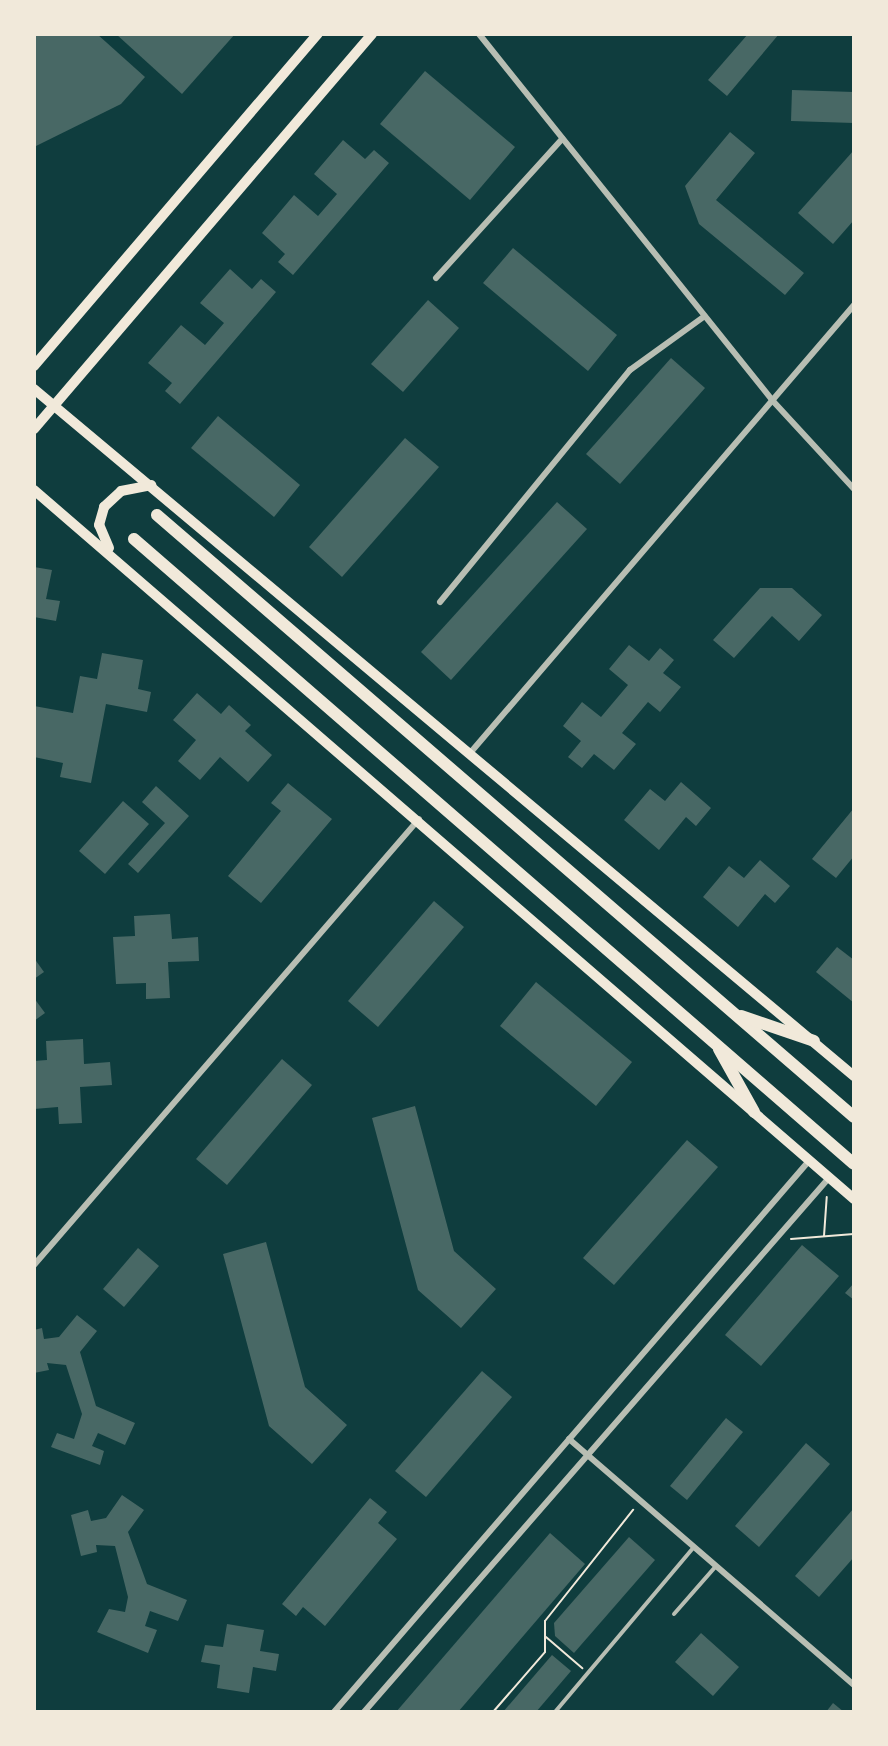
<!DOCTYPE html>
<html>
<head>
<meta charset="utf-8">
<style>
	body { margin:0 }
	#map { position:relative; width:888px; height:1746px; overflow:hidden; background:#0f3d3e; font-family:Cabin,sans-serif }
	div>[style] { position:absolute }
	.building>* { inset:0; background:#486865 }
	.path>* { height:2px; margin:-1px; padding:0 1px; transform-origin:1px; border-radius:1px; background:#f1e9da }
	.service>* { height:4px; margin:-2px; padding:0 2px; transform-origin:2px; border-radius:2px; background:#b8beb3 }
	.minor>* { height:6px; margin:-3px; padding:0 3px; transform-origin:3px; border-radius:3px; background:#b8beb3 }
	.secondary>* { height:10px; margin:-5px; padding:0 5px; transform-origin:5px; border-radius:5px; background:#f1e9da }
	.trunk>* { height:12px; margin:-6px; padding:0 6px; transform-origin:6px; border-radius:6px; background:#f1e9da }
	span { translate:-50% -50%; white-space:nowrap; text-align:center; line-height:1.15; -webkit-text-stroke:4.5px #f1e9da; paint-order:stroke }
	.frame { position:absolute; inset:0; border:36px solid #f1e9da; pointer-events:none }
</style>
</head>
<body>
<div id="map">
	<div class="building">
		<i style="clip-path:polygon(34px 34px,97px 34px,145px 77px,121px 104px,34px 147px)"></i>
		<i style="clip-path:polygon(116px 34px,235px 34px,182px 94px)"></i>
		<i style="clip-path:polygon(748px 34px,779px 34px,727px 96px,708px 80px)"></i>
		<i style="clip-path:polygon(425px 71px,515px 147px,470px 200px,380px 124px)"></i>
		<i style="clip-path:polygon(792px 90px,854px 92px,854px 123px,791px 121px)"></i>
		<i style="clip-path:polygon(730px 132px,755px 153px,716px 200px,804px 273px,785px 295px,699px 224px,685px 186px)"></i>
		<i style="clip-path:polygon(343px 140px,365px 159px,374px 150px,389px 163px,293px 275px,278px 262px,285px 254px,262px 233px,294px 195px,318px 216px,337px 194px,314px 174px)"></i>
		<i style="clip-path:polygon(854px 150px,854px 220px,833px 244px,798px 213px)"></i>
		<i style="clip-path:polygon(513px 248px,617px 335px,588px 371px,483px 283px)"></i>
		<i style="clip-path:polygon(230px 269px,252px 289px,261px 279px,276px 292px,180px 404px,165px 391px,172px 383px,148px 363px,181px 325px,205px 345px,224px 323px,200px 303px)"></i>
		<i style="clip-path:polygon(428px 300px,459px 328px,403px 392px,371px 364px)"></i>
		<i style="clip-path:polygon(671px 358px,705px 388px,620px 484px,586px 454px)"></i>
		<i style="clip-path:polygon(218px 416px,300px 485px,274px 517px,191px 448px)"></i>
		<i style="clip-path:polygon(405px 438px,439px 467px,342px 577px,309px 547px)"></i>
		<i style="clip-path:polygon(557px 502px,587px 529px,451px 680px,421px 652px)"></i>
		<i style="clip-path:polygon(34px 567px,52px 570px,46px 599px,60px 601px,56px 621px,34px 617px)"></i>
		<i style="clip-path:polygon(760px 588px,792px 588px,822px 615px,799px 641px,772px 616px,734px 658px,713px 640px)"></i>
		<i style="clip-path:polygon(629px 645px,649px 661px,660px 648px,674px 660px,663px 673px,681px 687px,660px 712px,648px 702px,622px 733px,636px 744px,614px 770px,594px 754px,582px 768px,568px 757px,581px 741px,563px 726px,582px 702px,601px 717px,628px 685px,609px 669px)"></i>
		<i style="clip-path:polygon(102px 653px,143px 660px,138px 689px,151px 692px,147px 712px,106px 704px,91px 783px,60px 777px,63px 763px,34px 757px,34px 706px,73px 713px,80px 676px,97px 679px)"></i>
		<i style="clip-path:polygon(197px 693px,221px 714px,229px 705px,251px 725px,245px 731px,272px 755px,248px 782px,220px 757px,200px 780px,178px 761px,196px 740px,173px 720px)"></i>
		<i style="clip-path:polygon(681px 782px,711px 808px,696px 826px,686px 817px,659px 850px,624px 820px,650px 789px,665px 801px)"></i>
		<i style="clip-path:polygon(288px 783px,332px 819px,261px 903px,228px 876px,281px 811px,271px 803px)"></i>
		<i style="clip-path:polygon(156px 786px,189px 816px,138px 873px,128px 864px,165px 823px,142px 802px)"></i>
		<i style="clip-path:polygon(123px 801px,149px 824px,105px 874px,79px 851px)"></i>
		<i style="clip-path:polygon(854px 808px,854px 856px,836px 878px,812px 859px)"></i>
		<i style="clip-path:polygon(760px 860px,790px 886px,775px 903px,765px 894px,738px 927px,703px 897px,729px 866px,744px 878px)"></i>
		<i style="clip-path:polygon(434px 901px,464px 927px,378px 1027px,348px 1001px)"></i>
		<i style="clip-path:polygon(170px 914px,172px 939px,198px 937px,199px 961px,168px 962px,170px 998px,146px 999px,146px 983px,116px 984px,113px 937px,135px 936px,134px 916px)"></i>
		<i style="clip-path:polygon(837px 947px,854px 960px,854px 1003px,816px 972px)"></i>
		<i style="clip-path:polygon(34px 958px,44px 972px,34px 979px)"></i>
		<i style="clip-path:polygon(536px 982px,632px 1062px,596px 1106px,500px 1026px)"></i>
		<i style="clip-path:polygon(34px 998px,45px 1013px,34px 1021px)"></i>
		<i style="clip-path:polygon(83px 1039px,84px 1064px,110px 1062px,112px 1085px,80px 1087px,82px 1123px,59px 1124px,58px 1107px,34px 1109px,34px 1061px,47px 1060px,46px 1041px)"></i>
		<i style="clip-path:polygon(282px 1059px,312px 1085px,227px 1185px,196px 1159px)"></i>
		<i style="clip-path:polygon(415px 1106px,454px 1251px,496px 1289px,461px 1328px,418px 1290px,372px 1118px)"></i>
		<i style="clip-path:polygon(687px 1140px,718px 1167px,614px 1285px,583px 1258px)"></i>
		<i style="clip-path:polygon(266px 1242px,305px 1387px,347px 1425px,312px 1464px,269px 1426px,223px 1254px)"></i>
		<i style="clip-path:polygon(802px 1245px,839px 1276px,761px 1366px,725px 1335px)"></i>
		<i style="clip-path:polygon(138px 1248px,159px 1266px,124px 1307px,103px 1289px)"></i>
		<i style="clip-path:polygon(854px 1283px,854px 1300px,845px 1293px)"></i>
		<i style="clip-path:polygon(77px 1315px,97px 1331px,80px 1352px,96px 1406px,135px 1423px,125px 1445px,98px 1433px,92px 1446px,104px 1451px,100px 1465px,51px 1447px,57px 1433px,74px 1439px,82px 1414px,66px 1365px,47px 1363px,49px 1370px,34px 1373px,34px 1330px,42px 1328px,44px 1339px,59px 1337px)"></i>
		<i style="clip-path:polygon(482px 1371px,512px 1397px,426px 1497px,395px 1471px)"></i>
		<i style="clip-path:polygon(726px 1418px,743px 1432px,687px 1500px,670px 1486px)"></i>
		<i style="clip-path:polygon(806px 1443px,830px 1464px,759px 1547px,735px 1526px)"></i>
		<i style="clip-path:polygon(122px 1495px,144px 1510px,128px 1532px,147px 1584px,187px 1600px,178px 1621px,150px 1611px,145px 1626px,157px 1630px,148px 1653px,97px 1632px,109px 1609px,125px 1612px,128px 1597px,115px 1546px,96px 1545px,97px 1552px,81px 1556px,71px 1515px,88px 1510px,91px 1521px,106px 1518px)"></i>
		<i style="clip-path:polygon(370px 1498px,387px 1512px,378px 1523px,397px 1539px,325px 1626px,303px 1607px,296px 1616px,282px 1604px)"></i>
		<i style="clip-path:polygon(854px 1508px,854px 1557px,819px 1597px,795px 1576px)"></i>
		<i style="clip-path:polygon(550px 1533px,585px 1564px,458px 1712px,396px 1712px)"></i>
		<i style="clip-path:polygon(629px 1537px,655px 1560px,574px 1653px,555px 1636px,554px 1623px)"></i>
		<i style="clip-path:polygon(227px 1624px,264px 1630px,260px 1651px,279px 1654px,276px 1671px,253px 1667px,249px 1693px,217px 1688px,220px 1665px,201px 1662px,205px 1645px,223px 1647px)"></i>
		<i style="clip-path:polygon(701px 1633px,739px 1667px,713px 1696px,675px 1662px)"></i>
		<i style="clip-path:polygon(552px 1655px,571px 1671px,536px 1712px,503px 1712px)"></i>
		<i style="clip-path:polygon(833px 1703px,844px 1712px,826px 1712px)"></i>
	</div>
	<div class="path">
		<i style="left:824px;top:1236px;width:39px;rotate:-86deg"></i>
		<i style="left:791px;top:1239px;width:63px;rotate:-4.5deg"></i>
		<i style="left:546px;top:1637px;width:48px;rotate:40.7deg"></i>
		<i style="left:493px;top:1712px;width:79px;rotate:-49.1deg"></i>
		<i style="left:545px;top:1652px;width:31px;rotate:-90deg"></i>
		<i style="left:545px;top:1621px;width:142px;rotate:-51.6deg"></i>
	</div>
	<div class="service">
		<i style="left:674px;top:1614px;width:64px;rotate:-48.8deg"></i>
		<i style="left:555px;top:1712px;width:216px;rotate:-49.9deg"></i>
	</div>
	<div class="minor">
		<i style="left:479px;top:34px;width:469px;rotate:51.3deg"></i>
		<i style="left:772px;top:400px;width:121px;rotate:47.3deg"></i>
		<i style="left:436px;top:278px;width:188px;rotate:-47.8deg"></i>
		<i style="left:440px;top:602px;width:300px;rotate:-50.7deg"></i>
		<i style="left:630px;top:370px;width:92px;rotate:-35.8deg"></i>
		<i style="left:471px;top:752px;width:589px;rotate:-49.41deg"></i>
		<i style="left:34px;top:1265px;width:589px;rotate:-49.2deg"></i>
		<i style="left:569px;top:1439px;width:376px;rotate:40.8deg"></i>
		<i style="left:334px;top:1712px;width:727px;rotate:-49.24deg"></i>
		<i style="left:364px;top:1712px;width:707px;rotate:-48.96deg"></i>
	</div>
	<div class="secondary">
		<i style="left:34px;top:366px;width:437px;rotate:-49.5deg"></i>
		<i style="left:34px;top:389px;width:1070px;rotate:39.96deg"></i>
		<i style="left:34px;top:429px;width:520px;rotate:-49.45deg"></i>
		<i style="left:34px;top:490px;width:1084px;rotate:40.85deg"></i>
		<i style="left:109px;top:548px;width:25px;rotate:-113deg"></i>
		<i style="left:99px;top:525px;width:19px;rotate:-74deg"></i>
		<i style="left:104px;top:507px;width:23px;rotate:-43deg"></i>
		<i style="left:121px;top:491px;width:31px;rotate:-11deg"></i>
	</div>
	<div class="trunk">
		<i style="left:157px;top:515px;width:921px;rotate:40.82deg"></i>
		<i style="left:134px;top:539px;width:953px;rotate:40.96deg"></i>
		<i style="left:741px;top:1016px;width:77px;rotate:18.9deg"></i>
		<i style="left:719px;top:1049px;width:72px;rotate:60.9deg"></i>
	</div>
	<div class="frame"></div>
</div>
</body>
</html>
